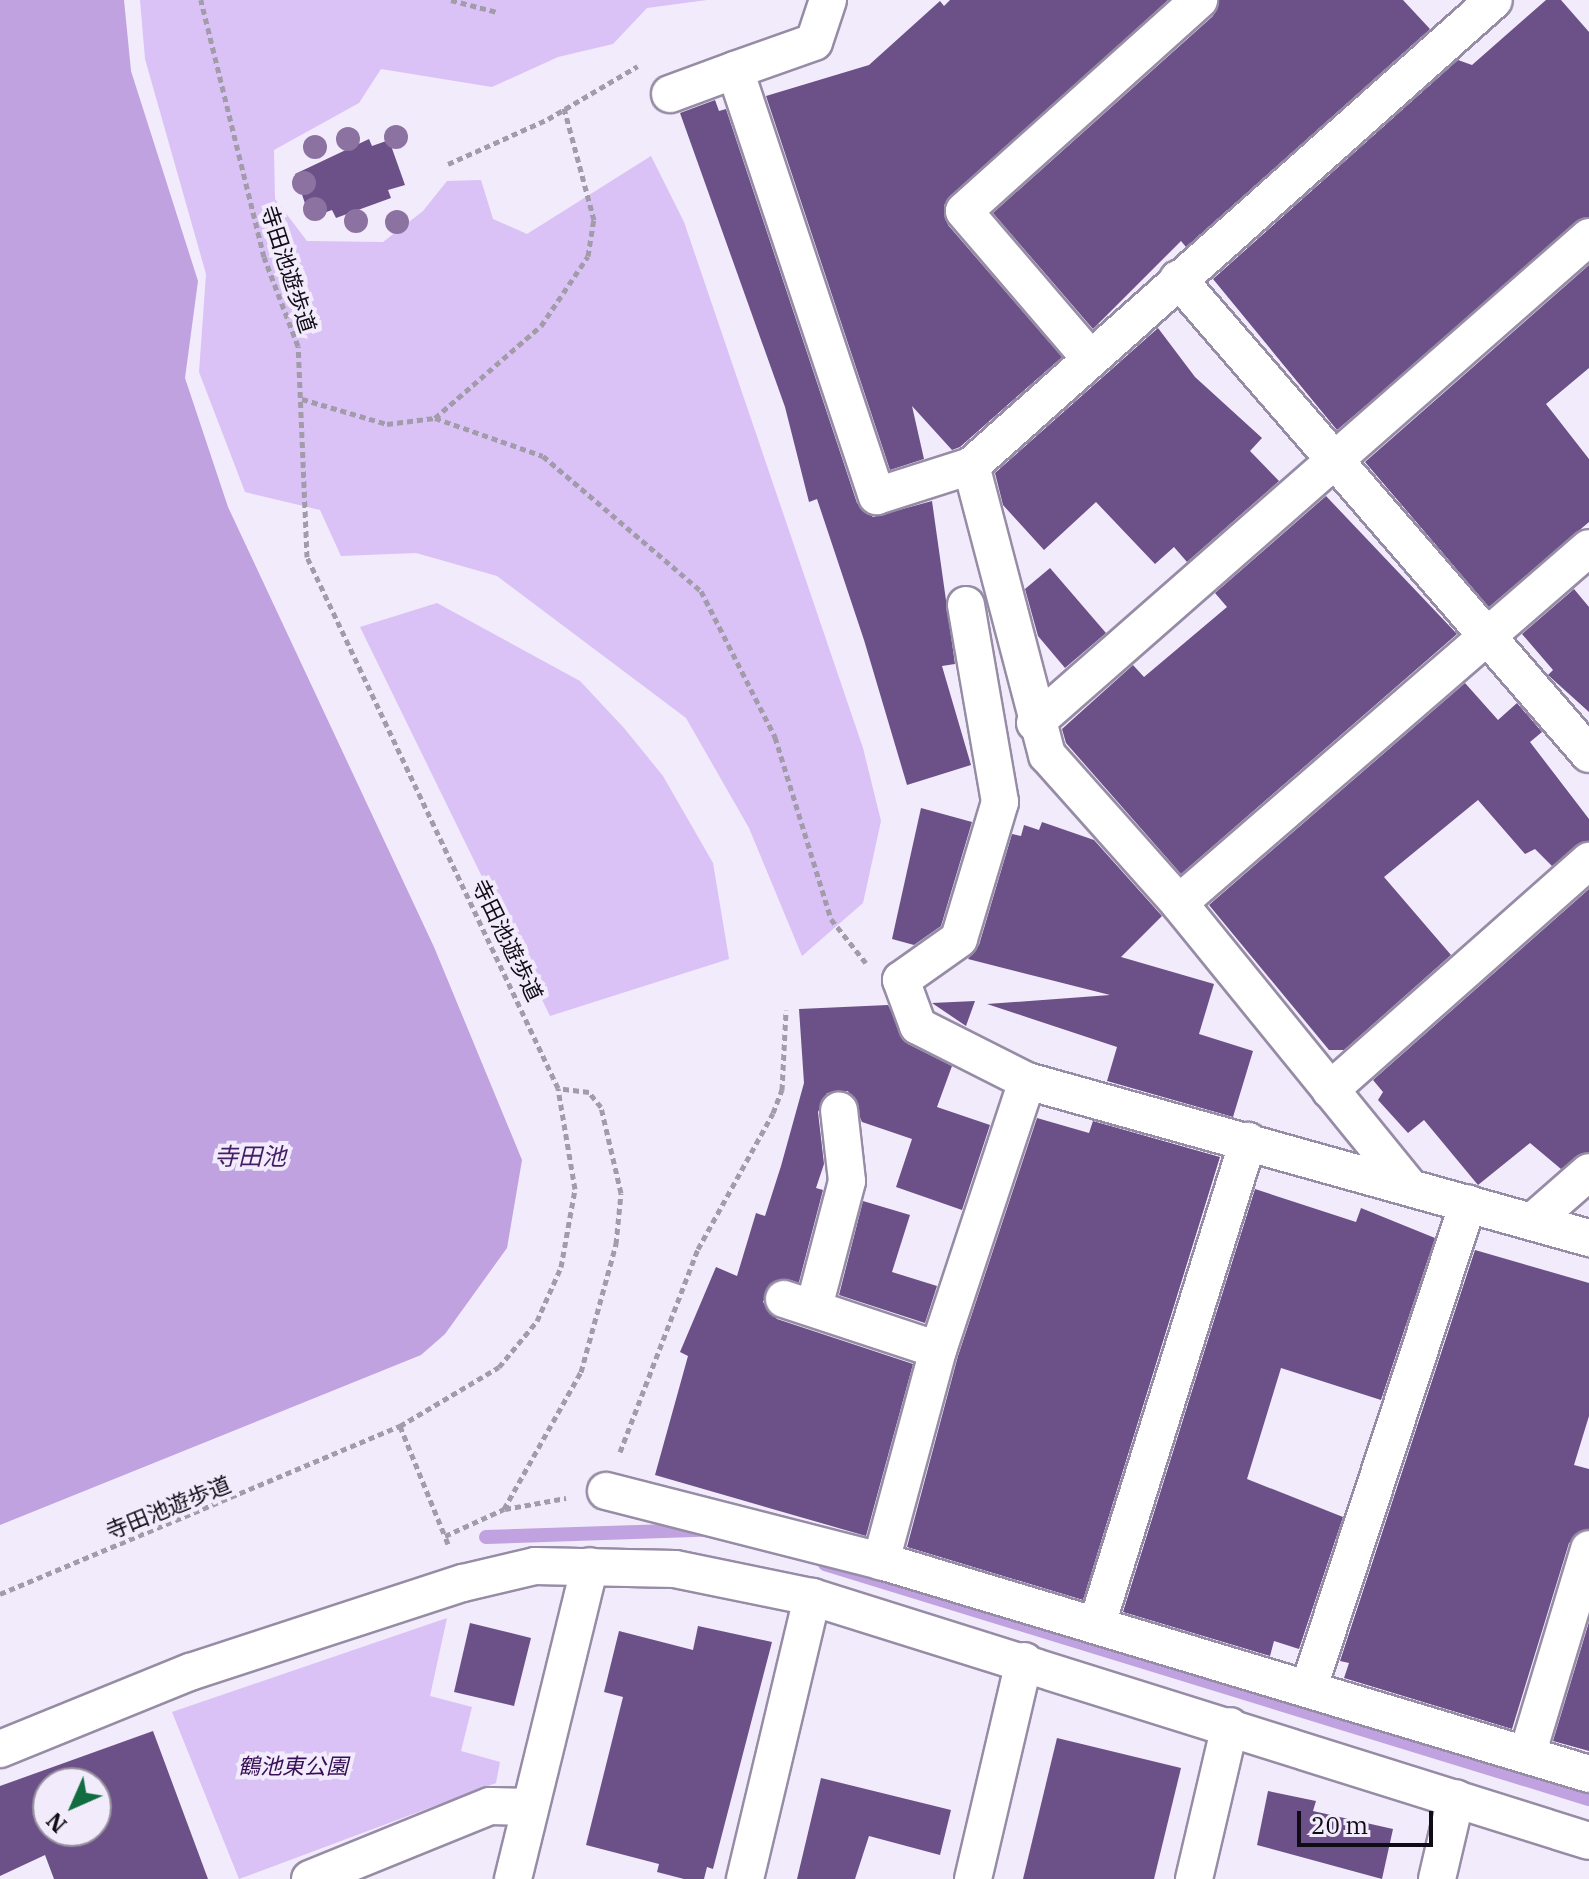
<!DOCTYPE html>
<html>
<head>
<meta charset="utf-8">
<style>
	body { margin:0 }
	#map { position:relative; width:1589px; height:1879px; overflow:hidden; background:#f2ebfb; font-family:"IBM Plex Serif","Noto Sans JP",serif }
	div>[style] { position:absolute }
	.green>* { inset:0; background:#dac1f6 }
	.water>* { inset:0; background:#bfa2df }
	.stream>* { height:14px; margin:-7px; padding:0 7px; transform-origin:7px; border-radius:7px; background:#bfa2df }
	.building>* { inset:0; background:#6c5188 }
	.path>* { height:5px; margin-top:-2.5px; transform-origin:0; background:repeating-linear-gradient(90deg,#a29caa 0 6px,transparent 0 10px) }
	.roads { filter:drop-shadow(2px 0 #978ca5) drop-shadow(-2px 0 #978ca5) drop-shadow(0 2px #978ca5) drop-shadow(0 -2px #978ca5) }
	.street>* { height:36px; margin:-18px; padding:0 18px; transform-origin:18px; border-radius:18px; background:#fff }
	.trees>* { width:24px; height:24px; margin:-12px; border-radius:50%; background:#8c72a1 }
	span { translate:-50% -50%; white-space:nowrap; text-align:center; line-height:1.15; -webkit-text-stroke:8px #f2ebfb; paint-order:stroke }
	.street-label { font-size:22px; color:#100c15 }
	.park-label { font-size:22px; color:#380f57; font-style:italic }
	.water-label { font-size:24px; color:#441d64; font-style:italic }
	.north { position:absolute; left:32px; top:1767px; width:80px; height:80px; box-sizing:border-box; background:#f2ebfb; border:2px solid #98929f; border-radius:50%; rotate:225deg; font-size:22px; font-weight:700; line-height:32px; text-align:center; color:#100c15 }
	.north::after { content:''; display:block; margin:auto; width:28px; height:36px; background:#116c40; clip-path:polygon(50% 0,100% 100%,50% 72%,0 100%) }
	.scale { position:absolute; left:1297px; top:1811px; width:136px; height:36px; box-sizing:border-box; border:4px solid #100c15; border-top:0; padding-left:10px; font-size:24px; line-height:28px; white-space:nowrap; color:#100c15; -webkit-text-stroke:6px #f2ebfb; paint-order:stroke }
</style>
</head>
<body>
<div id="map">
	<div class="green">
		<i style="clip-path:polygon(140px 0,707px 0,647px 8px,613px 44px,558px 57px,492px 87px,381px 69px,359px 103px,274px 150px,275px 199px,307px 241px,383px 242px,423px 211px,447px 181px,481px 180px,493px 219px,527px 234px,651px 156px,684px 222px,863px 748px,881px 821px,863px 903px,802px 956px,749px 828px,686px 718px,497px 576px,416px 553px,341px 556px,320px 510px,245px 492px,199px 372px,206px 274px,145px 59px)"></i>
		<i style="clip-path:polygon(437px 603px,580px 681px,624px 728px,663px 776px,713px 863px,729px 959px,550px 1016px,360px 627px)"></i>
		<i style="clip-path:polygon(447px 1618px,430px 1696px,472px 1707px,461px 1751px,500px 1762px,496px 1783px,239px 1879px,172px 1712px)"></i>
	</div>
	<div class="water">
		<i style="clip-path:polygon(0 0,124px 0,131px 71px,198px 281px,185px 378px,228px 507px,434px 947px,522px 1160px,507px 1248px,445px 1334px,421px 1355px,0 1525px)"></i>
	</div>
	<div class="stream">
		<i style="left:486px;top:1537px;width:215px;rotate:-1.9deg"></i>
		<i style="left:825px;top:1564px;width:799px;rotate:17.1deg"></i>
	</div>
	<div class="building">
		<i style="clip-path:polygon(950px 0,1168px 0,944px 205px,948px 225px,1062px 357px,960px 447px,952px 450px,912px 406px,924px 459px,890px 470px,766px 96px,869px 65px,940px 1px,944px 6px)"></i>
		<i style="clip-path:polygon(1219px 0,1403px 0,1430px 29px,1186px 247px,1181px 241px,1093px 329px,993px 213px,1213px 16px)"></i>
		<i style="clip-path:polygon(1546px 0,1561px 0,1589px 32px,1589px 217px,1337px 430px,1213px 279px,1458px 60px,1472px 65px)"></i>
		<i style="clip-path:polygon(715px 100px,719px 111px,726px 109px,857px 503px,873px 517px,932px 501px,955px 664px,942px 666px,971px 765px,907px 785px,864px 640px,817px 499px,809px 502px,785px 407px,680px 113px)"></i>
		<i style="clip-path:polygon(369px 139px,372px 146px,389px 140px,405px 185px,388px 190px,391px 198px,336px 218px,332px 210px,310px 218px,295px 174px)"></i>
		<i style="clip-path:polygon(1589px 265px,1589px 368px,1546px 404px,1589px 459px,1589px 522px,1489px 607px,1365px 462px)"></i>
		<i style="clip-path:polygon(1158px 328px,1195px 377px,1262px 438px,1250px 451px,1279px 481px,1187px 562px,1174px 547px,1155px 564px,1096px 502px,1044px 550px,1003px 505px,995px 473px)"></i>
		<i style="clip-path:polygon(1326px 496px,1457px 634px,1181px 874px,1066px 743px,1062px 729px,1133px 665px,1144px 677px,1227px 607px,1215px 593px)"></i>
		<i style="clip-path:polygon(1050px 568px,1106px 633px,1065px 668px,1038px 636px,1025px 589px)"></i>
		<i style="clip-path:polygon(1574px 589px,1589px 607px,1589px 712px,1548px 675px,1553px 670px,1522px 634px)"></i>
		<i style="clip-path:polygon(1465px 683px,1498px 720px,1517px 703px,1542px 732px,1530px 742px,1589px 819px,1589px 841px,1552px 866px,1535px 849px,1525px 854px,1478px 800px,1384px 877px,1451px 955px,1344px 1050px,1329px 1050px,1209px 905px)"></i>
		<i style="clip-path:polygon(921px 808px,972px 822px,941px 926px,914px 945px,892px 939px)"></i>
		<i style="clip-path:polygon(1042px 822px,1094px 840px,1162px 916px,1121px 957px,1214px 984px,1199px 1034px,1253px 1051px,1233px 1117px,1107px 1081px,1117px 1047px,987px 1004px,1110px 995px,968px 959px,979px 945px,1012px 834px,1021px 836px,1024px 825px,1039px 830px)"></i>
		<i style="clip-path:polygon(1589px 889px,1589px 1152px,1561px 1169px,1530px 1143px,1478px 1185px,1424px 1120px,1408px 1133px,1378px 1100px,1383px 1092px,1373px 1080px)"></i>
		<i style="clip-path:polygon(975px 1001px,966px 1026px,932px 1003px)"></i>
		<i style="clip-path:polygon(888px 1005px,908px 1044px,952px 1066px,937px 1107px,990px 1125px,962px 1210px,896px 1187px,912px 1139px,862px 1122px,848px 1091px,827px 1093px,818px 1112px,824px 1164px,816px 1188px,823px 1190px,799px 1282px,771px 1283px,763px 1302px,777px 1319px,913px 1364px,866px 1536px,655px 1475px,688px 1356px,680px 1352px,716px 1267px,737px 1276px,756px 1213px,765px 1216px,781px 1166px,804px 1083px,799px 1009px)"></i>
		<i style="clip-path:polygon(1037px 1118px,1089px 1133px,1093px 1121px,1220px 1157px,1083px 1600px,907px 1547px,958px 1356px)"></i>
		<i style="clip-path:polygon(1255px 1189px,1356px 1222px,1361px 1208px,1435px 1238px,1381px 1400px,1281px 1368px,1247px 1479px,1343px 1517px,1299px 1649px,1274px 1641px,1270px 1656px,1123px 1612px)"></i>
		<i style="clip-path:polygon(863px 1201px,910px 1215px,892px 1272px,937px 1286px,925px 1323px,839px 1295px)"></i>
		<i style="clip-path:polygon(1475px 1250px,1589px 1283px,1589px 1416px,1574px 1465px,1589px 1469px,1589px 1529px,1569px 1543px,1512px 1729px,1344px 1678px,1349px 1663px,1340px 1661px)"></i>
		<i style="clip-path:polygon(1589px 1622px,1589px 1751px,1553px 1741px)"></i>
		<i style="clip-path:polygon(470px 1623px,531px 1638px,514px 1706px,454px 1692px)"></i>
		<i style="clip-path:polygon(698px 1626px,772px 1642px,713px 1869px,707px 1867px,704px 1879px,684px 1879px,657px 1872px,659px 1864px,586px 1845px,623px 1697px,604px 1692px,619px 1631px,693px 1650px)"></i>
		<i style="clip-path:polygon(evenodd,153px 1731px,208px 1879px,54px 1879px,45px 1855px,0 1876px,0 1786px,153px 1731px,48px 1783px,96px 1783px,96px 1831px,48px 1831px,48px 1783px)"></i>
		<i style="clip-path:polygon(1057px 1738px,1181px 1768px,1154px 1879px,1023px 1879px)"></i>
		<i style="clip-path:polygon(821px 1778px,951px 1810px,940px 1855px,869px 1836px,855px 1879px,797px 1879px)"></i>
		<i style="clip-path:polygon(1268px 1791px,1316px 1801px,1313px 1811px,1393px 1829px,1382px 1879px,1257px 1845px)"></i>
	</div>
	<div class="path">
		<i style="left:451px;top:0;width:48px;rotate:14.6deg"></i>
		<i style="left:448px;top:164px;width:110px;rotate:-24.2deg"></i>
		<i style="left:548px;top:119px;width:104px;rotate:-30.5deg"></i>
		<i style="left:302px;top:399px;width:89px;rotate:16.4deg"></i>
		<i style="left:387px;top:424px;width:48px;rotate:-7.1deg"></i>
		<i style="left:435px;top:418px;width:114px;rotate:19.4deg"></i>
		<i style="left:543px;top:456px;width:208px;rotate:40.5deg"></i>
		<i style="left:701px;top:591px;width:164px;rotate:63.1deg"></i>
		<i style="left:775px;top:737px;width:190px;rotate:72.9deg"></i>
		<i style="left:831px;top:919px;width:56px;rotate:51.5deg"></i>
		<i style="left:435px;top:418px;width:140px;rotate:-41deg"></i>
		<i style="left:541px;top:326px;width:84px;rotate:-56.1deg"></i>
		<i style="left:588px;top:256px;width:36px;rotate:-81deg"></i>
		<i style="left:594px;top:220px;width:116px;rotate:-105deg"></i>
		<i style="left:400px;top:1426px;width:119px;rotate:67.8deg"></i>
		<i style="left:620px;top:1452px;width:217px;rotate:-69deg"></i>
		<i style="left:698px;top:1249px;width:155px;rotate:-61.1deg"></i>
		<i style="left:773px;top:1113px;width:25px;rotate:-69deg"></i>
		<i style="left:782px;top:1090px;width:80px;rotate:-87.1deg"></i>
		<i style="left:505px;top:1509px;width:62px;rotate:-10.2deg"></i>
		<i style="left:448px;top:1544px;width:9px;rotate:-111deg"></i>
		<i style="left:445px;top:1536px;width:65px;rotate:-24.6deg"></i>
		<i style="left:504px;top:1509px;width:157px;rotate:-60.7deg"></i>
		<i style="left:581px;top:1372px;width:133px;rotate:-74.7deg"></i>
		<i style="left:616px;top:1244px;width:51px;rotate:-84.4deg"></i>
		<i style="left:621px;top:1193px;width:88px;rotate:-103.1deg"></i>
		<i style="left:601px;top:1107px;width:19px;rotate:-129deg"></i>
		<i style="left:589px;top:1092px;width:31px;rotate:-173deg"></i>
		<i style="left:0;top:1594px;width:434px;rotate:-22.8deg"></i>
		<i style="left:400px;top:1426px;width:115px;rotate:-30.8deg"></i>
		<i style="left:499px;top:1367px;width:60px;rotate:-50.4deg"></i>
		<i style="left:537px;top:1321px;width:59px;rotate:-66deg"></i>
		<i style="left:561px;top:1267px;width:79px;rotate:-79.8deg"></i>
		<i style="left:575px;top:1189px;width:102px;rotate:-99.6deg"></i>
		<i style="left:558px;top:1088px;width:587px;rotate:-115.3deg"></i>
		<i style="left:307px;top:557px;width:211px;rotate:-92.4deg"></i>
		<i style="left:298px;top:346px;width:95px;rotate:-110.9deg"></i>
		<i style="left:264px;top:257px;width:265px;rotate:-103.8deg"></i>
	</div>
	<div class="roads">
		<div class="street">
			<i style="left:828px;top:0;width:44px;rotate:108.4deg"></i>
			<i style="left:814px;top:42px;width:84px;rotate:160.5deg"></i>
			<i style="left:735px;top:70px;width:449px;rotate:71.6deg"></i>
			<i style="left:877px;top:496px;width:99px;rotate:-17.7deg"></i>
			<i style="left:670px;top:94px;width:69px;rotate:-20.3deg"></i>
			<i style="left:1178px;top:279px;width:628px;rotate:49.13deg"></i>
			<i style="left:1089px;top:357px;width:192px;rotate:-130.6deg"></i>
			<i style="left:964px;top:211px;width:316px;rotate:-41.9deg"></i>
			<i style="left:966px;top:605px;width:200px;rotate:80.2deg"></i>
			<i style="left:1000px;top:802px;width:143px;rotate:106.7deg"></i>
			<i style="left:959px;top:939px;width:71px;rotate:144.7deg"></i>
			<i style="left:901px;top:980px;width:49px;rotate:69.7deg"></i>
			<i style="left:918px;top:1026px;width:122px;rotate:26.8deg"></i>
			<i style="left:1027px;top:1081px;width:584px;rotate:15.61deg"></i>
			<i style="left:1035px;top:723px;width:737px;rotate:-41.26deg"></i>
			<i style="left:1179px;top:903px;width:542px;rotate:-40.89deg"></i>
			<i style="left:1027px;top:1081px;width:283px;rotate:108.3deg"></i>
			<i style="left:938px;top:1350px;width:219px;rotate:105.1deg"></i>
			<i style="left:881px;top:1561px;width:739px;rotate:16.74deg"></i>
			<i style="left:1330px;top:1090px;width:346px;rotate:-41.5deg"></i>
			<i style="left:1408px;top:1185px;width:363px;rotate:-129.1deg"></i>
			<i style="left:1179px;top:903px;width:198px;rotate:-131.7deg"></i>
			<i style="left:1047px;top:755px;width:299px;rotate:-104.7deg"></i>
			<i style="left:971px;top:466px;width:700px;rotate:-41.7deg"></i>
			<i style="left:1533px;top:1221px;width:74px;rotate:-41.2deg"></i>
			<i style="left:784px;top:1299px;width:162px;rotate:18.3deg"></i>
			<i style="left:814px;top:1307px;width:130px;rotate:-75.3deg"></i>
			<i style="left:847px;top:1181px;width:71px;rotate:-96.4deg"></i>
			<i style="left:606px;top:1491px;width:284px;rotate:14.3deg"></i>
			<i style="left:1098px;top:1621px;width:503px;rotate:-72.65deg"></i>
			<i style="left:1309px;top:1687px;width:509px;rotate:-71.81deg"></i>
			<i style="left:0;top:1749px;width:205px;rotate:-22.1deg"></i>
			<i style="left:190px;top:1672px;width:287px;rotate:-18.1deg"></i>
			<i style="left:463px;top:1583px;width:74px;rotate:-13.3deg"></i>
			<i style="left:535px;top:1566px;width:140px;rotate:1.2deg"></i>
			<i style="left:675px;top:1569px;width:140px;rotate:11.6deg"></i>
			<i style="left:812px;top:1597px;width:814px;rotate:17.43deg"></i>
			<i style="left:1527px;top:1755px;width:215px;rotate:-73.2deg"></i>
			<i style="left:310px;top:1879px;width:194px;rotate:-22.1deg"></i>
			<i style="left:490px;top:1806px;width:40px;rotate:1.4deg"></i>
			<i style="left:513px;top:1879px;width:322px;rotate:-76.2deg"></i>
			<i style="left:745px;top:1879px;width:290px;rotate:-76.6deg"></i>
			<i style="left:973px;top:1879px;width:224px;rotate:-76.8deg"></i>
			<i style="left:1194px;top:1879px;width:157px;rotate:-76.8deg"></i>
			<i style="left:1437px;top:1879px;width:83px;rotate:-76.8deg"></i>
		</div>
	</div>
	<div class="trees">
		<i style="left:396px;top:137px"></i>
		<i style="left:348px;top:139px"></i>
		<i style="left:315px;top:147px"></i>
		<i style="left:304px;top:183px"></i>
		<i style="left:315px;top:209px"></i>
		<i style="left:356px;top:221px"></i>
		<i style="left:397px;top:222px"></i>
	</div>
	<div class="street-label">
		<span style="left:289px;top:269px;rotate:72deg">寺田池遊歩道</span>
		<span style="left:508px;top:940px;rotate:64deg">寺田池遊歩道</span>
		<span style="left:168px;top:1507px;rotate:-22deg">寺田池遊歩道</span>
	</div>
	<div class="park-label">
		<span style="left:293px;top:1766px">鶴池東公園</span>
	</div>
	<div class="water-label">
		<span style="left:250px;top:1157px">寺田池</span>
	</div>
	<div class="north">N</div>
	<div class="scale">20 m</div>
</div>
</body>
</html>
